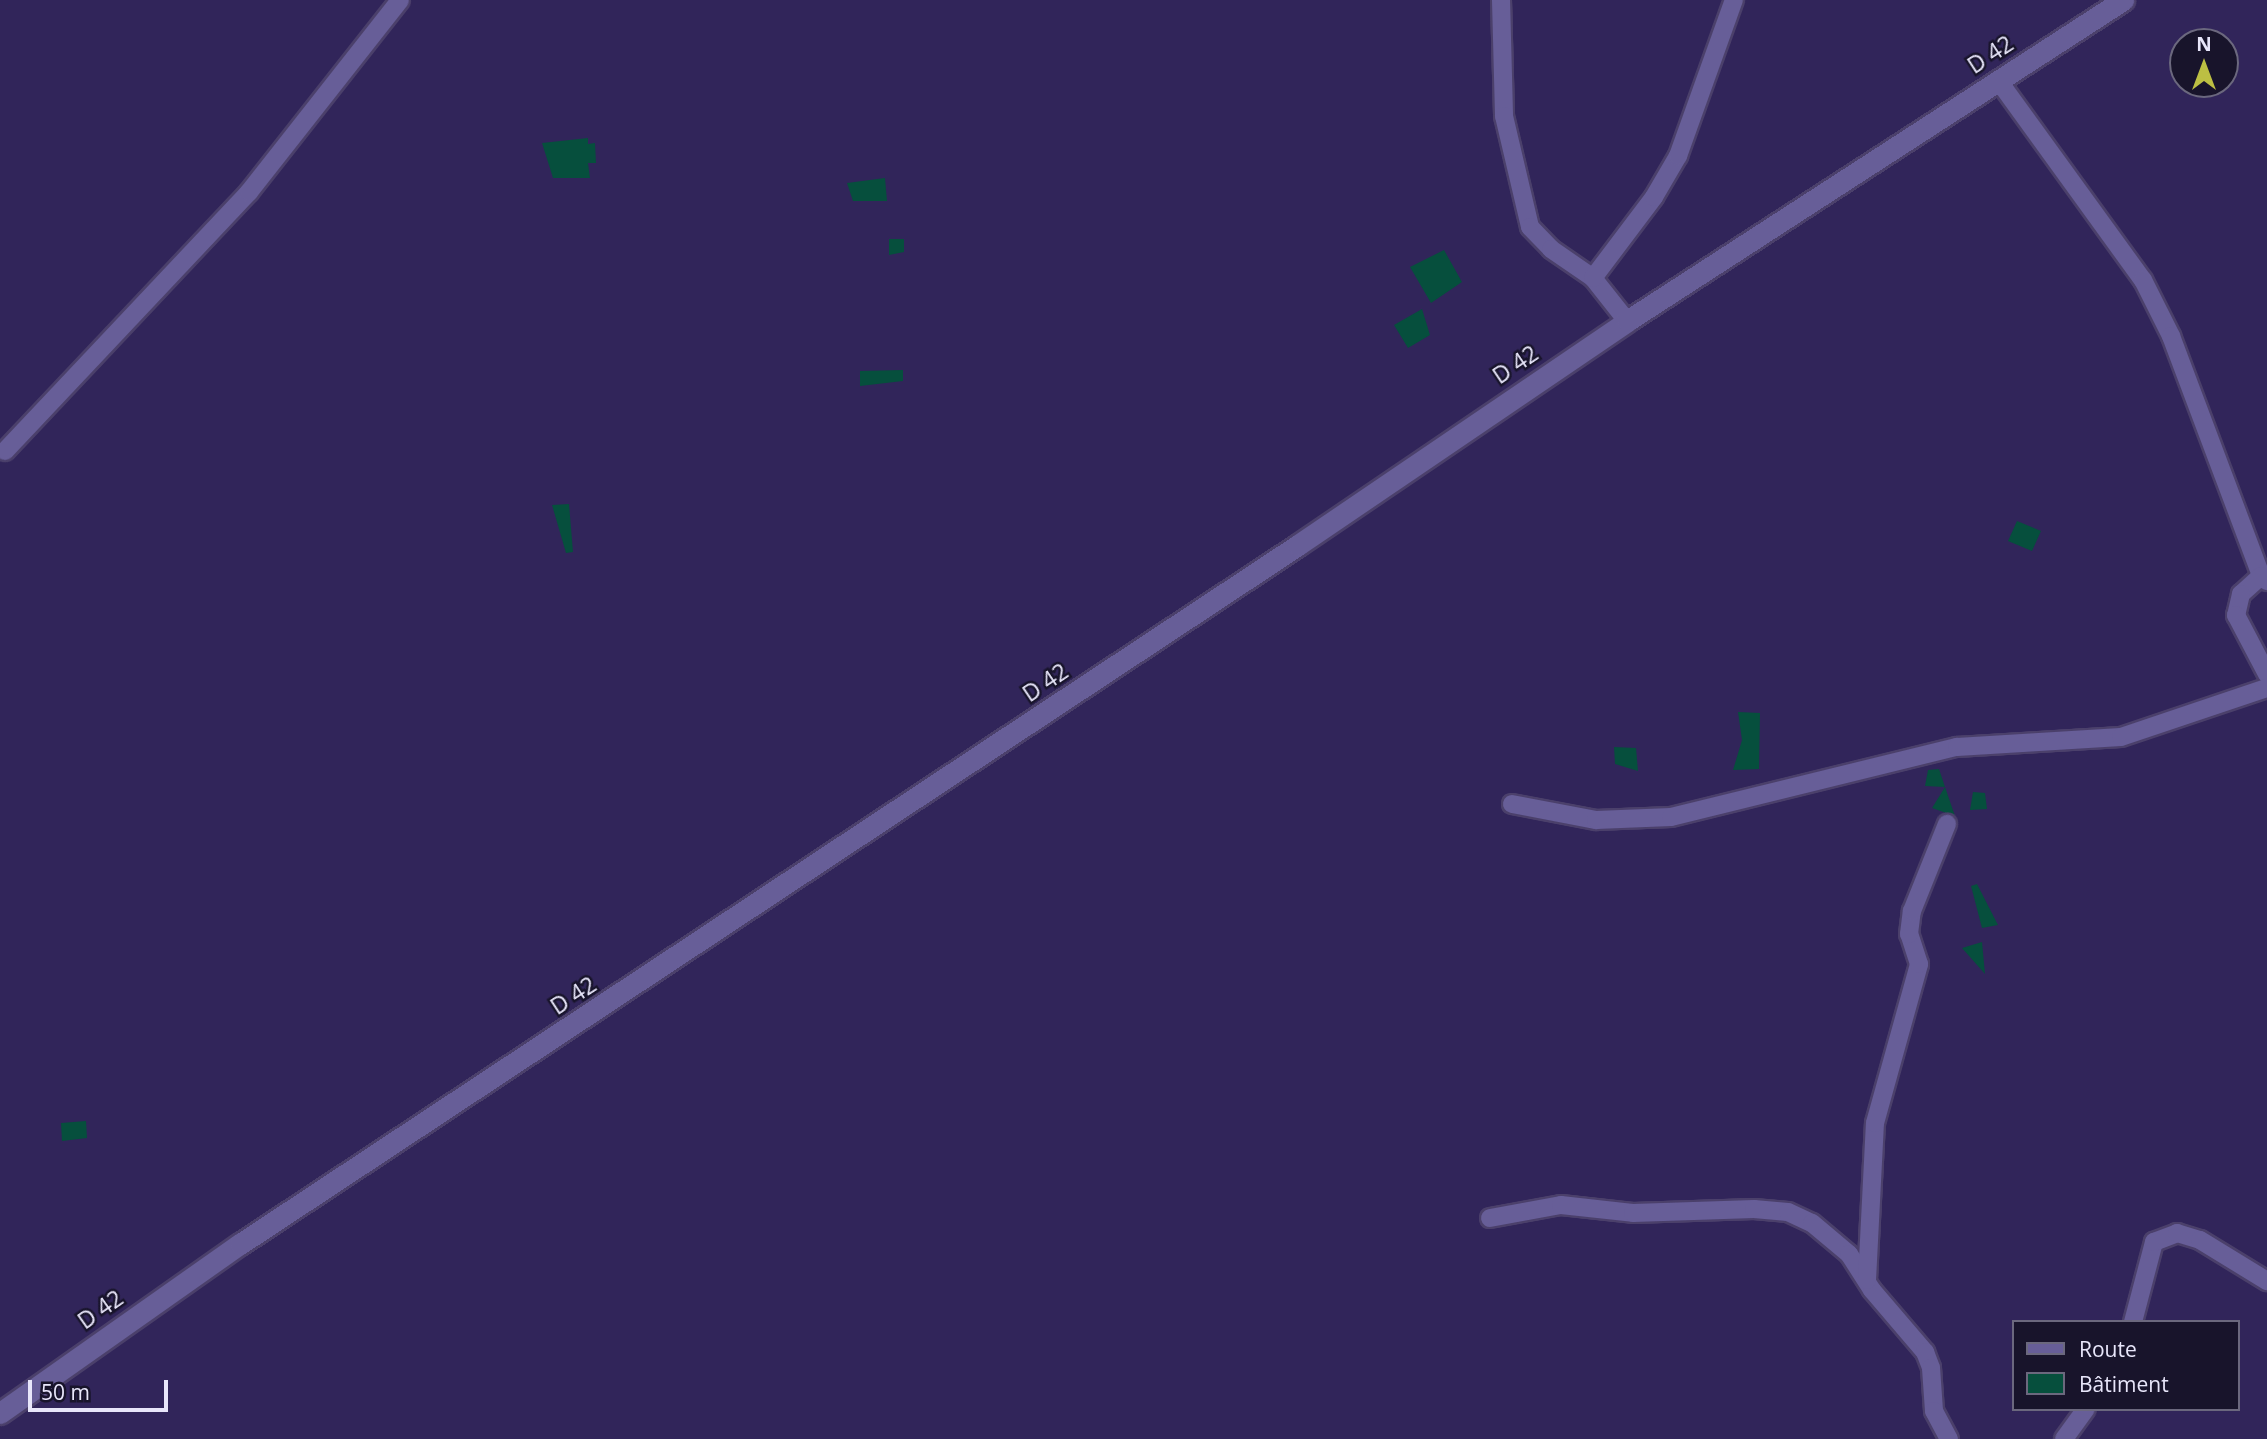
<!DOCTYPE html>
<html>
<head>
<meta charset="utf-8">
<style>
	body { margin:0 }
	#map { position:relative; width:2267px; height:1439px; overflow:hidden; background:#31255a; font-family:"Open Sans",sans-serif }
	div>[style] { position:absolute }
	.building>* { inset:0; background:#064f3d }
	.roads { filter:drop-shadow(2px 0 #4b406b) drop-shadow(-2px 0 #4b406b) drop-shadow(0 2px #4b406b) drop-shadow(0 -2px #4b406b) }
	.minor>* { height:18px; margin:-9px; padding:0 9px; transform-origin:9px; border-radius:9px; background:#675e98 }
	.tertiary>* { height:21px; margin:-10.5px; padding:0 10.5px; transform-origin:10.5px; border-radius:10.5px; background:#675e98 }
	span { translate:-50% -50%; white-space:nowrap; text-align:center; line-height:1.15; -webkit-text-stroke:5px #18142b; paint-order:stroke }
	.street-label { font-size:23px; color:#e8e6fa }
	.legend { position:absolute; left:2012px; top:1320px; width:228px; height:91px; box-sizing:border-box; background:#18142b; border:2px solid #6b687e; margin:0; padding:9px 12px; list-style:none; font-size:21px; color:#e8e6fa }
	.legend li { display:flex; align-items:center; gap:14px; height:35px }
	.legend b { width:35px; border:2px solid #6b687e }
	.north { position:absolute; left:2169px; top:28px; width:70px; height:70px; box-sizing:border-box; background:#18142b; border:2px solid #6b687e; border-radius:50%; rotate:0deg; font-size:19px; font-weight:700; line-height:28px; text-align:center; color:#e8e6fa }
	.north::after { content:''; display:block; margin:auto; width:24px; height:32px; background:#bcbf43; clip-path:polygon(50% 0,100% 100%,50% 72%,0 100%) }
	.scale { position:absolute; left:28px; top:1380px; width:140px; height:32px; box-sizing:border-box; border:4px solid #e8e6fa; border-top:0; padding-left:9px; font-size:21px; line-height:24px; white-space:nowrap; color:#e8e6fa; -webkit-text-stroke:5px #18142b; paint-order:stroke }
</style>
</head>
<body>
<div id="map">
	<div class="building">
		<i style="clip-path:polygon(588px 138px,588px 144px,595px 143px,596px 163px,588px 163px,590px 178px,553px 178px,542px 143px)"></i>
		<i style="clip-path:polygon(885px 178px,887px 201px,853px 201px,847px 183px)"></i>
		<i style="clip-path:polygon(889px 239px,904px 239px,904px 252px,889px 255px)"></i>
		<i style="clip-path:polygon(1444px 250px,1462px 282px,1431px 303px,1410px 267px)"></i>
		<i style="clip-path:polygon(1422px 309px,1430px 335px,1408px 348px,1394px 325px)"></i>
		<i style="clip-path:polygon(903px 370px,903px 381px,860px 386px,860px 371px)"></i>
		<i style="clip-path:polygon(569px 504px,573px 552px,566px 553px,552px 505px)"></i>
		<i style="clip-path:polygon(2017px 521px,2041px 531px,2032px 551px,2008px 541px)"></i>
		<i style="clip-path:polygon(1738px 712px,1760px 713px,1759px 769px,1733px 770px,1742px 740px)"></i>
		<i style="clip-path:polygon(1614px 747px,1636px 748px,1638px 771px,1615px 764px)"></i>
		<i style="clip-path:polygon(1939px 769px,1945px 787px,1925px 786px,1928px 770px)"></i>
		<i style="clip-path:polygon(1945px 787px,1955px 816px,1932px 808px)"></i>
		<i style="clip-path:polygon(1973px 792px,1985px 793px,1987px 809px,1970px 810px)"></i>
		<i style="clip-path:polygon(1977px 884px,1998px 925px,1982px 928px,1971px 886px)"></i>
		<i style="clip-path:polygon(1982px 942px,1985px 974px,1962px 948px)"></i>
		<i style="clip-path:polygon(86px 1121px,87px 1138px,62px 1141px,61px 1123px)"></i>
	</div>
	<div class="roads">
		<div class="minor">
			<i style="left:1501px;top:0;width:116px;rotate:88.5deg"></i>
			<i style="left:1504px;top:116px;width:114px;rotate:76.8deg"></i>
			<i style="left:1530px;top:227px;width:30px;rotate:46deg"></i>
			<i style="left:1551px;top:249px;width:51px;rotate:34.6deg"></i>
			<i style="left:1593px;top:278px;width:55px;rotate:51.7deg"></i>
			<i style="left:1998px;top:80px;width:247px;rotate:54.1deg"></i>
			<i style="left:2143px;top:280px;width:63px;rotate:63.4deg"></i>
			<i style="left:2171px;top:336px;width:256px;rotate:69.4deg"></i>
			<i style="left:2261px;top:576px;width:8px;rotate:40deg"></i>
			<i style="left:1593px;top:278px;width:101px;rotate:-53deg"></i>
			<i style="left:1654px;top:197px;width:48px;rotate:-59.7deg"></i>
			<i style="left:1678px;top:156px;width:166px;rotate:-70.3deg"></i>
			<i style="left:5px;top:451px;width:356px;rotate:-46.7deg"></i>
			<i style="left:249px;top:192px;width:244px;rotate:-51.8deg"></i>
			<i style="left:2261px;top:576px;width:27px;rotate:138deg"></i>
			<i style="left:2241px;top:594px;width:22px;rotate:103deg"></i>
			<i style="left:2236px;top:615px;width:67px;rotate:62.3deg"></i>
			<i style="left:1512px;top:804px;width:86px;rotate:10.8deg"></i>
			<i style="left:1596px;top:820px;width:75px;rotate:-2.3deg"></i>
			<i style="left:1671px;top:817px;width:294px;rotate:-13.8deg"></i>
			<i style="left:1957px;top:747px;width:164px;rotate:-3.5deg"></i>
			<i style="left:2121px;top:737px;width:154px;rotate:-18.6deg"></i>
			<i style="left:1490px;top:1218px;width:72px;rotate:-10.4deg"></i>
			<i style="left:1561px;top:1205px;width:72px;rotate:6.3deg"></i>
			<i style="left:1633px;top:1213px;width:121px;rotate:-1.9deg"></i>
			<i style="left:1754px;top:1209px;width:34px;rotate:5deg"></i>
			<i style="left:1788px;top:1212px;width:26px;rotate:25deg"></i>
			<i style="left:1812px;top:1223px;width:48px;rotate:40deg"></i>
			<i style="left:1849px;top:1254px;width:43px;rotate:57.4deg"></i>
			<i style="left:1872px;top:1290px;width:82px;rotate:49.5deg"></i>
			<i style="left:1925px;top:1352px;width:17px;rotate:69deg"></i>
			<i style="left:1931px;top:1368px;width:43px;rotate:86deg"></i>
			<i style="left:1934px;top:1411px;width:32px;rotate:62deg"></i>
			<i style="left:1867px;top:1280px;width:157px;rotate:-87.1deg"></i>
			<i style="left:1875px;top:1123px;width:165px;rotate:-74.5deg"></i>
			<i style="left:1919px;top:964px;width:32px;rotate:-108deg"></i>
			<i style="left:1909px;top:934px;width:23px;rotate:-83deg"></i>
			<i style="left:1912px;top:911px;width:94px;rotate:-68.1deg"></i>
			<i style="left:2133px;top:1322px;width:83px;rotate:-75.3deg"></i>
			<i style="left:2154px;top:1242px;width:25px;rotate:-21deg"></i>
			<i style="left:2177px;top:1233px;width:24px;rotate:17deg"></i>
			<i style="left:2200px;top:1240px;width:79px;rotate:31.5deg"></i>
			<i style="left:2064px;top:1439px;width:37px;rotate:-54deg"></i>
		</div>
		<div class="tertiary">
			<i style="left:0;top:1413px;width:294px;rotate:-35.2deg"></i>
			<i style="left:240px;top:1244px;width:1268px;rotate:-33.45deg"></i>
			<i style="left:1298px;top:545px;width:398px;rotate:-34.2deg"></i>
			<i style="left:1627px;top:321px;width:591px;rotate:-32.91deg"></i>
		</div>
	</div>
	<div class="street-label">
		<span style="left:1990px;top:54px;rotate:-33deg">D 42</span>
		<span style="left:1515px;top:364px;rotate:-34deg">D 42</span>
		<span style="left:1045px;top:682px;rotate:-34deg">D 42</span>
		<span style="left:573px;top:995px;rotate:-33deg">D 42</span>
		<span style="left:100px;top:1309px;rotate:-35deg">D 42</span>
	</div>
	<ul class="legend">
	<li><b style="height:9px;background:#675e98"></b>Route</li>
	<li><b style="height:19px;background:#064f3d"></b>Bâtiment</li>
	</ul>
	<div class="north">N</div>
	<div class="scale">50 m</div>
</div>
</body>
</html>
